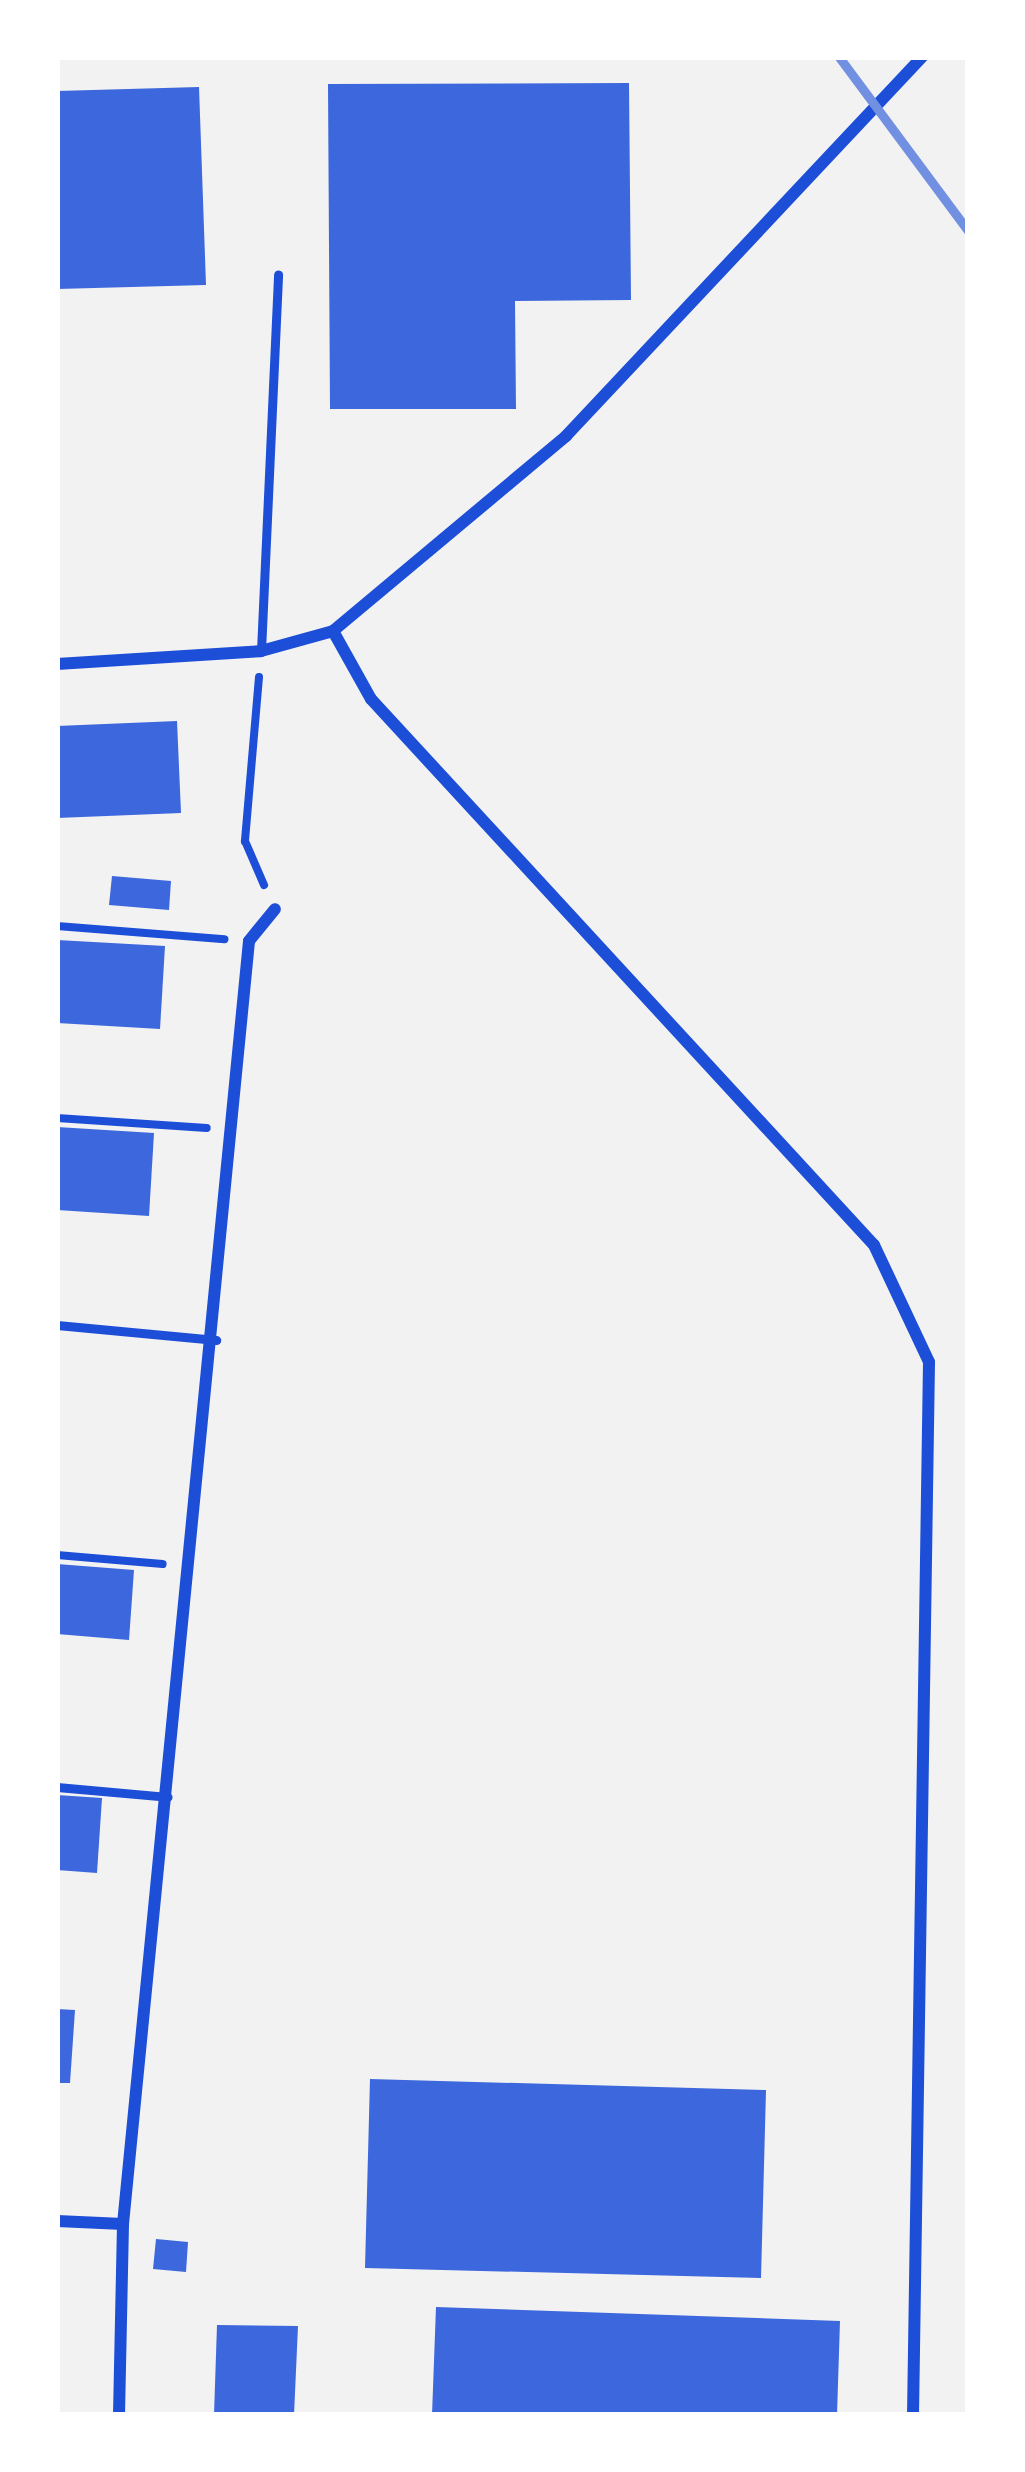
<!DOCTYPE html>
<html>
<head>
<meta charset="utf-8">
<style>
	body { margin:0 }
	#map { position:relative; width:1025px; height:2472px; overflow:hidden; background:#f2f2f2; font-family:Helvetica,sans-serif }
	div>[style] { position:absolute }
	.building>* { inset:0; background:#3d67dc }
	.path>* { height:8px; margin:-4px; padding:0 4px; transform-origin:4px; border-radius:4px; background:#1d4ed8 }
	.service>* { height:9px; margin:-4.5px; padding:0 4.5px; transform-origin:4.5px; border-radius:4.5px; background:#1d4ed8 }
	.minor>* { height:12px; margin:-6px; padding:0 6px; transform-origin:6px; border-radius:6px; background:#1d4ed8 }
	.rail>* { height:9px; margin:-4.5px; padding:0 4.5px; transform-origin:4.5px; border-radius:4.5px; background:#7290e2 }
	span { translate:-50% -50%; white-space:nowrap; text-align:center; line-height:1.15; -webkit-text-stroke:10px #fff; paint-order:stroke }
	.frame { position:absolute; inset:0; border:60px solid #fff; pointer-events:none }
</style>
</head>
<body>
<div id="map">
	<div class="building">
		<i style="clip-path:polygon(629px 83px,631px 300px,515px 301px,516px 409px,330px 409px,328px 84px)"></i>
		<i style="clip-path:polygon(199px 87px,206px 285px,57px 289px,57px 91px)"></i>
		<i style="clip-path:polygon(177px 721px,181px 813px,57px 818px,57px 726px)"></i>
		<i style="clip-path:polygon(112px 876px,171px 881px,169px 910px,109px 905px)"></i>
		<i style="clip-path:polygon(57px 940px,165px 946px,160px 1029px,57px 1023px)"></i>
		<i style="clip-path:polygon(57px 1127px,154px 1133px,149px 1216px,57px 1210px)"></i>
		<i style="clip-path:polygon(57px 1564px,134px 1570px,129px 1640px,57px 1634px)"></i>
		<i style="clip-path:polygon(57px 1795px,102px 1798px,97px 1873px,57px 1870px)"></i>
		<i style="clip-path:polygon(57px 2009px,75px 2010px,70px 2083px,57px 2083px)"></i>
		<i style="clip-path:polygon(370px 2079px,766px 2090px,761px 2278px,365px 2268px)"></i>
		<i style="clip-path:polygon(156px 2239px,188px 2242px,186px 2272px,153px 2269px)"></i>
		<i style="clip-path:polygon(436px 2307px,840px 2321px,837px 2415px,432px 2415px)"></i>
		<i style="clip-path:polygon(217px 2325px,298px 2326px,294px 2415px,214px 2415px)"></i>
	</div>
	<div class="path">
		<i style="left:259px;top:677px;width:165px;rotate:94.9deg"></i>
		<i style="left:245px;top:841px;width:48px;rotate:66.6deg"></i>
		<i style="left:57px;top:926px;width:168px;rotate:4.5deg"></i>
		<i style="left:57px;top:1118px;width:150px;rotate:3.8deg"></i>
		<i style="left:57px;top:1555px;width:106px;rotate:4.9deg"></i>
	</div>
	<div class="service">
		<i style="left:261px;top:651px;width:377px;rotate:-87.4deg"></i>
		<i style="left:57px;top:1325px;width:160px;rotate:5.4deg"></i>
		<i style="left:57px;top:1787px;width:111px;rotate:5.1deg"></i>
	</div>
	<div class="minor">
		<i style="left:333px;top:631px;width:78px;rotate:60.8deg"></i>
		<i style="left:371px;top:699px;width:742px;rotate:47.35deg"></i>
		<i style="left:874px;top:1245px;width:129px;rotate:64.8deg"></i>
		<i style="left:929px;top:1362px;width:1053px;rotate:90.87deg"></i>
		<i style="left:57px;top:664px;width:204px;rotate:-3.6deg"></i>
		<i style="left:261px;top:651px;width:75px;rotate:-15.5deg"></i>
		<i style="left:333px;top:631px;width:304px;rotate:-39.9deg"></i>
		<i style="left:566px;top:436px;width:520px;rotate:-46.79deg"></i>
		<i style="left:57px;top:2221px;width:66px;rotate:2.6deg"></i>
		<i style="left:119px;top:2415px;width:191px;rotate:-88.8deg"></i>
		<i style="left:123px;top:2224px;width:1289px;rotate:-84.39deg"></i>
		<i style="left:249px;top:941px;width:41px;rotate:-50.9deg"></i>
	</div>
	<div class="rail">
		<i style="left:839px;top:57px;width:217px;rotate:53.4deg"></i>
	</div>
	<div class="frame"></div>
</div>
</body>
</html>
